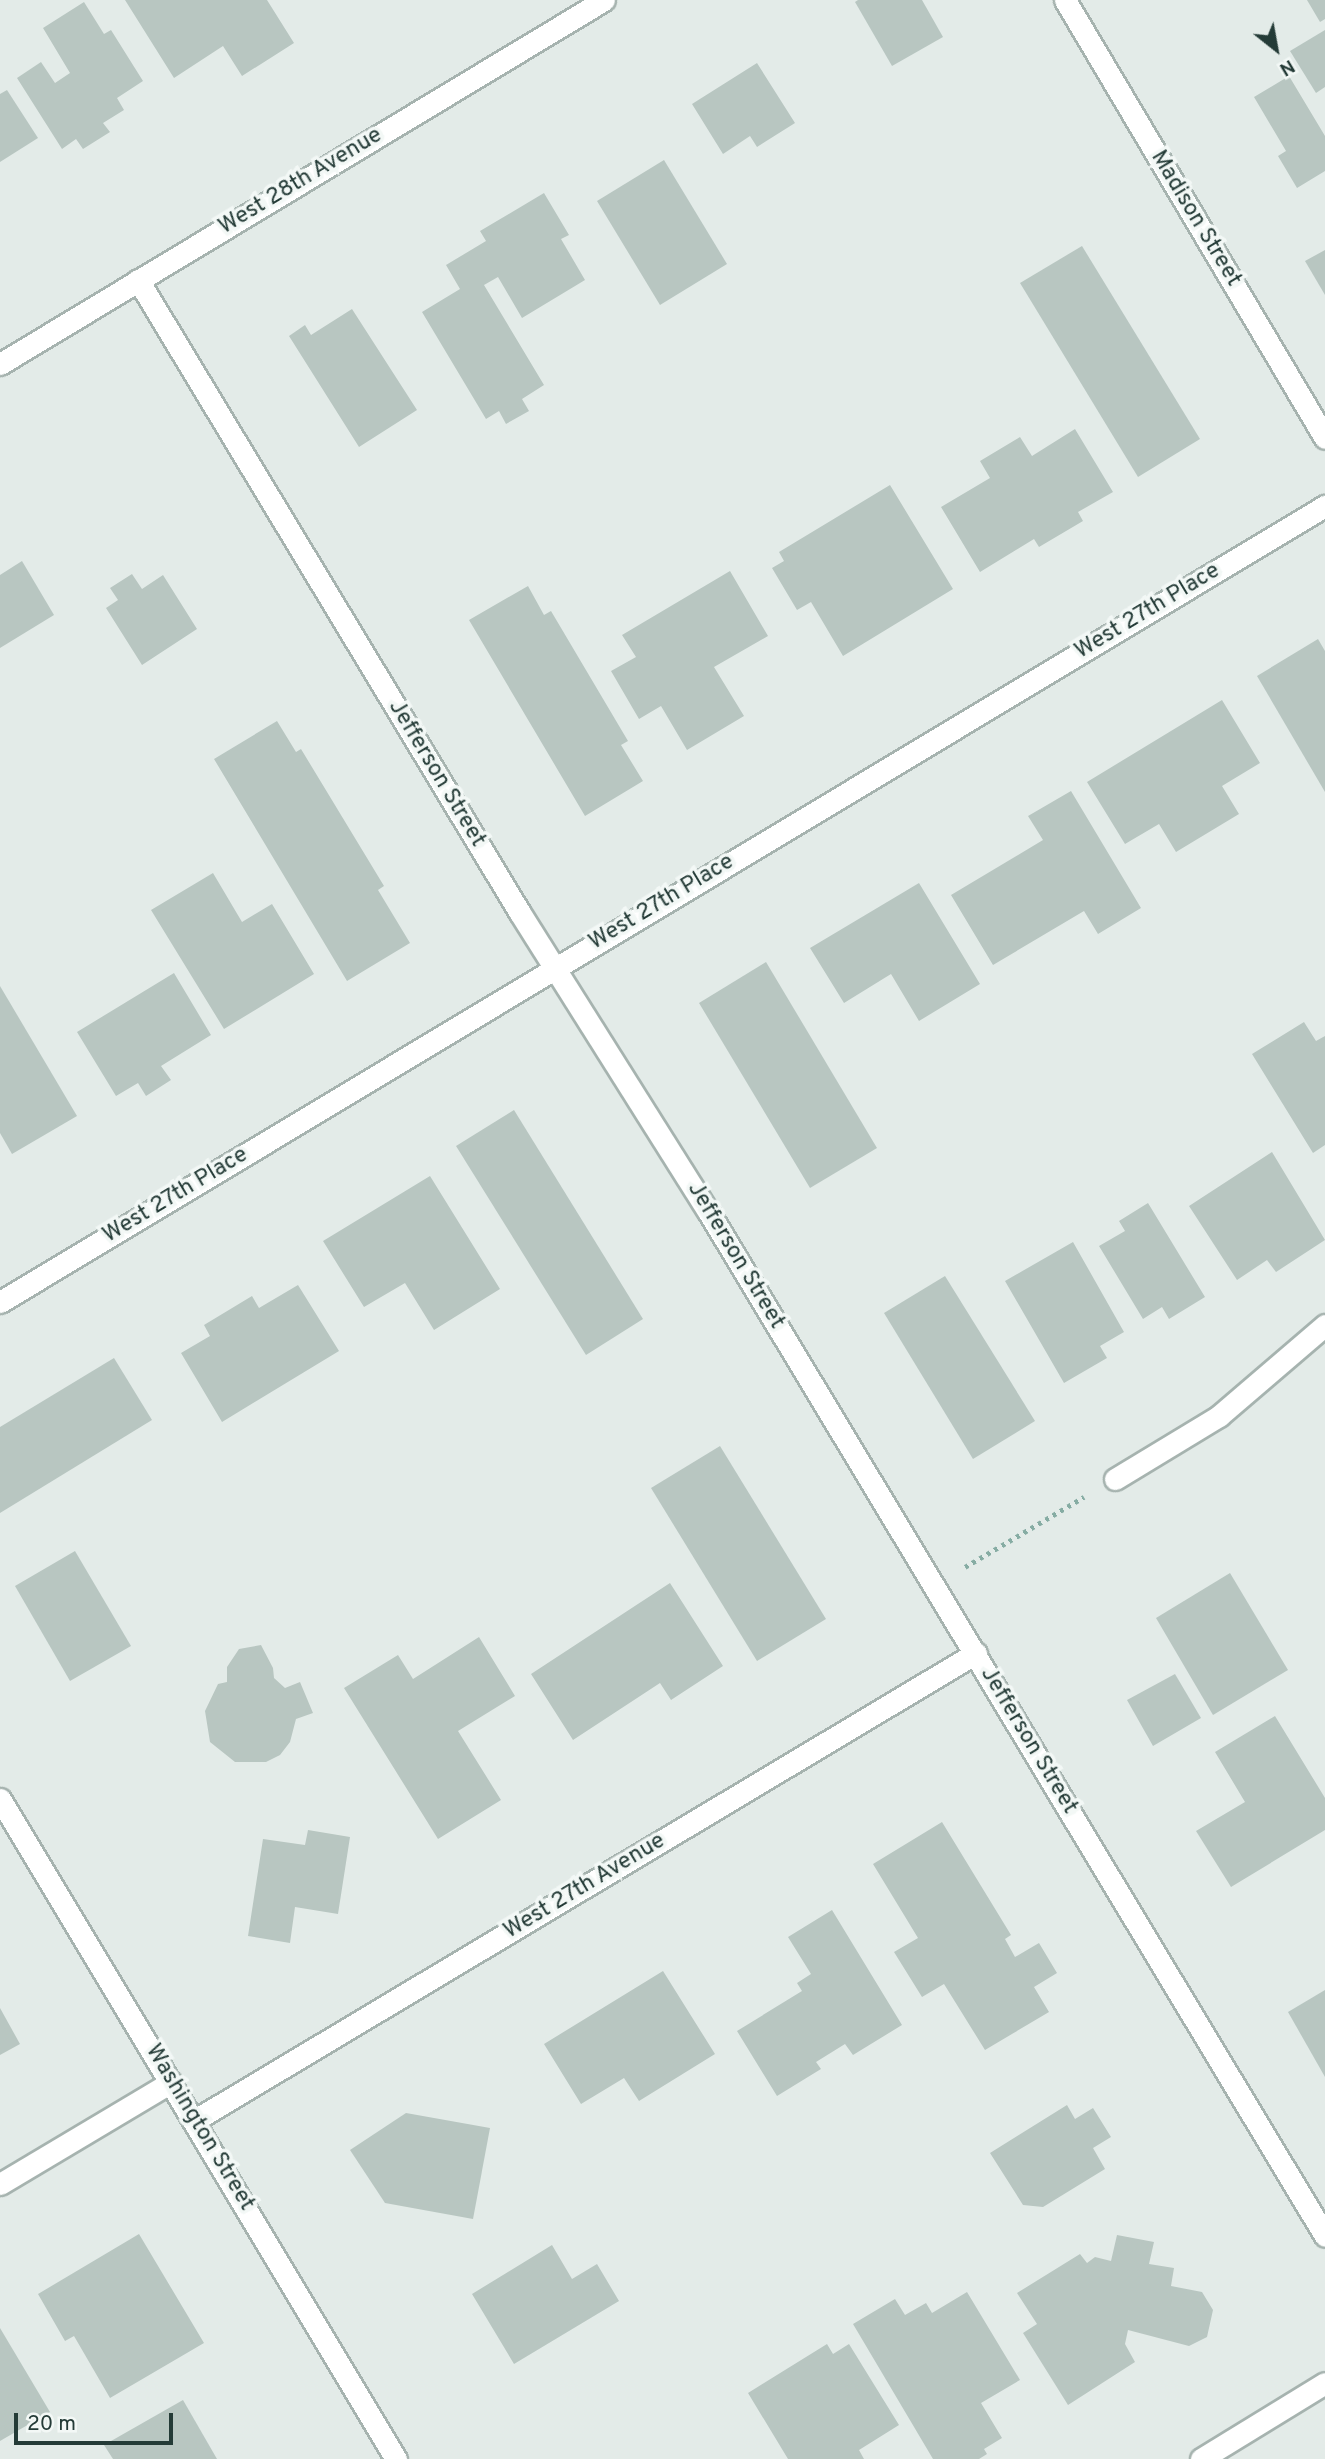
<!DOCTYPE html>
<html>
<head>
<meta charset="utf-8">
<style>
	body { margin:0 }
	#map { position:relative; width:1325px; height:2459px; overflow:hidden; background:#e3ebe8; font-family:Overpass,sans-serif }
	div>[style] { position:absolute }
	.building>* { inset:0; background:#b8c6c1 }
	.path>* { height:4.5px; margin-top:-2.25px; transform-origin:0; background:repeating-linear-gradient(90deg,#86aca3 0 3.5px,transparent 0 8.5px) }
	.roads { filter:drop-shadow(2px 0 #a6b3af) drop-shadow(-2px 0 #a6b3af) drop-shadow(0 2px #a6b3af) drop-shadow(0 -2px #a6b3af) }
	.minor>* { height:21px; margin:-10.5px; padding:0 10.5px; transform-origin:10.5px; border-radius:10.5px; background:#fff }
	.tertiary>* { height:21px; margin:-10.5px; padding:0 10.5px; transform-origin:10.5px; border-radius:10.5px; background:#fff }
	.secondary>* { height:21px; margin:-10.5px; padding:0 10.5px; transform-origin:10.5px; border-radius:10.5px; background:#fff }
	span { translate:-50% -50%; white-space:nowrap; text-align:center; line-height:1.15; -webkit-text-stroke:7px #f3f8f6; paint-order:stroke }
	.street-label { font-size:23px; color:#243b37 }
	.north { position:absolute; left:1241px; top:14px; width:70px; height:70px; -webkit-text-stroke:5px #f3f8f6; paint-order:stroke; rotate:149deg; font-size:19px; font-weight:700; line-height:28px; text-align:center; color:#243b37 }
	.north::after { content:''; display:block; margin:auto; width:24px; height:32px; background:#243b37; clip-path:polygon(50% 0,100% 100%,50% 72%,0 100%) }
	.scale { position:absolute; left:14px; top:2413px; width:159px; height:32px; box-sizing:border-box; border:4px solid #243b37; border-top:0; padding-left:9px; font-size:21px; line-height:24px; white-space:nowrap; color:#243b37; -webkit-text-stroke:5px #f3f8f6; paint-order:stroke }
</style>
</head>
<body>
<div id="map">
	<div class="building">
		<i style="clip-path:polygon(125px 0,267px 0,294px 43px,242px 76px,223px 46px,174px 78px)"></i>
		<i style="clip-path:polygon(858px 0,922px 0,943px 37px,892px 66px,855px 2px)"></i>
		<i style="clip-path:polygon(1307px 0,1325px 0,1325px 19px,1320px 22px)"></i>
		<i style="clip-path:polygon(84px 2px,104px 34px,111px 30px,143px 81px,117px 98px,124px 110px,103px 123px,110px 132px,83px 149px,76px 139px,62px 149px,17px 78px,41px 62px,55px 83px,70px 73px,43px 28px)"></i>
		<i style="clip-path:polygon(1325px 30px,1325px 87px,1316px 93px,1290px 51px)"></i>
		<i style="clip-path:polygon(757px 63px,795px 123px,757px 147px,750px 136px,723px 154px,692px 104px)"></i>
		<i style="clip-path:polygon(1289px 76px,1325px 136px,1325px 171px,1297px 188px,1278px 156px,1286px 151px,1254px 97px)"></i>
		<i style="clip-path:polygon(7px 90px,38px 138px,0 162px,0 94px)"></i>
		<i style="clip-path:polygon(664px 160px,727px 264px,660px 305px,597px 201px)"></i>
		<i style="clip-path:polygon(544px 193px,569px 235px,561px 239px,585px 280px,522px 318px,498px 277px,484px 285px,544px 385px,522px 399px,529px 411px,506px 424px,499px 411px,486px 419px,422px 312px,460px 289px,446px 265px,486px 241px,480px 231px)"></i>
		<i style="clip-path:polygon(1082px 246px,1200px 439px,1138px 477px,1020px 283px)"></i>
		<i style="clip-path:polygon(1325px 250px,1325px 295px,1305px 261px)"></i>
		<i style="clip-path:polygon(352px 309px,417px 410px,359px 447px,289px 336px,305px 325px,311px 335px)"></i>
		<i style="clip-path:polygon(1075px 429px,1113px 492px,1078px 512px,1083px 521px,1039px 547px,1034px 539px,980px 572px,941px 507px,990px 478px,980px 461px,1020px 437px,1032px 456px)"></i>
		<i style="clip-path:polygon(890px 485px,953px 589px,843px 656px,811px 602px,797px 610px,772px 568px,784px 561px,779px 552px)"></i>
		<i style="clip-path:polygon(22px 561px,54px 615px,0 648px,0 575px)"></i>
		<i style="clip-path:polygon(730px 571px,768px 636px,714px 667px,744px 716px,687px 750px,661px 706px,639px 719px,611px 671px,636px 657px,622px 635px)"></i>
		<i style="clip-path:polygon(132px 574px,142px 589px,163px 575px,197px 629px,142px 665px,106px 608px,118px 600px,110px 588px)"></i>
		<i style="clip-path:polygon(528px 586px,544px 615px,551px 611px,628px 741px,621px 745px,643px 781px,585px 816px,469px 620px)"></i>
		<i style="clip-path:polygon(1318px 639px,1325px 651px,1325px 792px,1257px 676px)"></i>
		<i style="clip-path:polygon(1222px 700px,1260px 763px,1222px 786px,1239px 814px,1176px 852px,1159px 824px,1125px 844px,1087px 782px)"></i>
		<i style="clip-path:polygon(277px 721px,296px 752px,301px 749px,384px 886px,378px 890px,410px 943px,347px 981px,214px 759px)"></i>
		<i style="clip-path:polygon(1071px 791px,1141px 908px,1098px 934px,1084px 911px,993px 965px,951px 895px,1043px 840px,1028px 816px)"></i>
		<i style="clip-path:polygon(213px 873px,242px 922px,272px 904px,314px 974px,224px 1029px,151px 910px)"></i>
		<i style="clip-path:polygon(919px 883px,980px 984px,919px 1021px,891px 974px,844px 1003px,810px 948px)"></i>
		<i style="clip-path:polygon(766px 962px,877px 1148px,810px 1188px,699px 1003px)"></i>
		<i style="clip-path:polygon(174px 973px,211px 1035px,161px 1066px,171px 1080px,146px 1096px,138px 1083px,116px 1096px,77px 1032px)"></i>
		<i style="clip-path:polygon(0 986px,77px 1116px,12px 1154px,0 1133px)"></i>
		<i style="clip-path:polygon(1304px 1022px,1316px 1041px,1325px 1036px,1325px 1145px,1313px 1153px,1252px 1054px)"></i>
		<i style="clip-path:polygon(514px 1110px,643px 1319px,586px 1355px,456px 1146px)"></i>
		<i style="clip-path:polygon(1272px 1152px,1325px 1240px,1276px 1272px,1267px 1260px,1237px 1280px,1189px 1206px)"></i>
		<i style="clip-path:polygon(430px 1176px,500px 1289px,434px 1330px,405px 1283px,364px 1307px,323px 1241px)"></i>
		<i style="clip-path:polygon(1148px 1203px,1205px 1297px,1169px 1319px,1162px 1307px,1143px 1319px,1099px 1246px,1125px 1231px,1119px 1221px)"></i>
		<i style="clip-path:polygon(1073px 1242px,1124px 1332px,1100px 1346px,1107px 1358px,1064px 1383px,1005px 1281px)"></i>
		<i style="clip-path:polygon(945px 1276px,1035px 1421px,973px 1459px,884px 1313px)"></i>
		<i style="clip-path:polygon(298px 1285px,339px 1351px,222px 1422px,181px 1353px,210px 1336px,204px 1325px,252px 1296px,259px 1308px)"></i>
		<i style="clip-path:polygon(114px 1358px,152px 1420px,0 1513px,0 1427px)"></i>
		<i style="clip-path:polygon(720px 1446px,826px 1619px,757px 1661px,651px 1488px)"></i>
		<i style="clip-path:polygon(75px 1551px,131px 1646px,70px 1681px,15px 1586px)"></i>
		<i style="clip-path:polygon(1230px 1573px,1288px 1670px,1213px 1715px,1156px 1618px)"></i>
		<i style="clip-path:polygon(670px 1583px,723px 1666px,671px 1700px,660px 1683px,573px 1740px,531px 1674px)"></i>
		<i style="clip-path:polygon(479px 1637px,515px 1696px,458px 1731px,501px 1800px,438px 1839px,344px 1688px,398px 1655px,413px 1679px)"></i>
		<i style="clip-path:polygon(261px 1645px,273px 1668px,274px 1678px,285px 1688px,300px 1682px,313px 1713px,296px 1719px,290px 1742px,280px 1755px,266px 1762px,235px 1762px,210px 1742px,205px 1711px,218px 1684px,227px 1682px,227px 1667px,239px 1649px)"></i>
		<i style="clip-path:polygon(1175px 1674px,1201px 1718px,1153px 1746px,1127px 1700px)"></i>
		<i style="clip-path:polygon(1275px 1716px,1325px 1798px,1325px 1830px,1231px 1887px,1196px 1831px,1245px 1802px,1215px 1752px)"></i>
		<i style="clip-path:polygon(942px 1822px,1011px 1935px,1005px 1939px,1015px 1957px,1039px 1943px,1057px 1973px,1034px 1987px,1049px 2012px,985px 2050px,944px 1984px,922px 1997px,894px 1952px,918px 1938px,873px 1864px)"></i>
		<i style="clip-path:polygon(308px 1830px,350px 1837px,338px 1914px,295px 1907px,290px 1943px,248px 1936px,263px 1839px,305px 1845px)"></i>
		<i style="clip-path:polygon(832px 1910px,902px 2025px,853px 2055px,845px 2044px,816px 2062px,821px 2069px,777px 2096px,737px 2031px,802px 1991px,797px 1983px,811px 1974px,788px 1937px)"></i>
		<i style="clip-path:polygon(663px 1971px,715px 2054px,639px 2101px,624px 2078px,581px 2104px,544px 2044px)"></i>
		<i style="clip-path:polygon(1325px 1990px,1325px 2077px,1288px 2012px)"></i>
		<i style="clip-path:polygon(0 2008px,20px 2044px,0 2055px)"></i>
		<i style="clip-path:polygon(1067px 2105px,1075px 2119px,1093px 2108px,1111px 2137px,1093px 2148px,1105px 2169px,1043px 2207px,1023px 2205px,990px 2153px)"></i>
		<i style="clip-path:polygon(406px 2113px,490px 2128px,473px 2219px,385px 2203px,350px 2150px)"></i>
		<i style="clip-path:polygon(139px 2234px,204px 2343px,110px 2398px,74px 2336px,65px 2341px,38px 2294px)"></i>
		<i style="clip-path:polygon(1117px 2235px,1154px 2242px,1149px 2264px,1174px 2268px,1171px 2286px,1202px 2292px,1213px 2310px,1207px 2337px,1189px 2346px,1128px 2330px,1125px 2344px,1135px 2362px,1068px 2405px,1023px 2333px,1037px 2324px,1017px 2293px,1080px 2254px,1087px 2263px,1095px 2257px,1111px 2261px)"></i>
		<i style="clip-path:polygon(552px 2245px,572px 2279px,597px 2264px,619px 2301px,514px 2364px,472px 2294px)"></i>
		<i style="clip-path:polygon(967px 2292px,1020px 2380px,981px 2403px,1002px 2438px,984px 2449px,987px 2454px,979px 2459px,933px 2459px,853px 2324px,895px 2299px,905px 2315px,926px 2303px,932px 2313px)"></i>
		<i style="clip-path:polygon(0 2328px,50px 2412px,0 2441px)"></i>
		<i style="clip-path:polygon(827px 2344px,833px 2354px,849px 2344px,899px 2425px,859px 2450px,864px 2459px,788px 2459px,748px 2393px)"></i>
		<i style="clip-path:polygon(183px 2400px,217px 2459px,113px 2459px,104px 2445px)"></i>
	</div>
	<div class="path">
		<i style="left:965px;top:1567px;width:138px;rotate:-30.5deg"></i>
	</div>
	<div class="roads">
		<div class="minor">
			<i style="left:1065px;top:0;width:509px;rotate:59.31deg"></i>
			<i style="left:0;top:1302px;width:1546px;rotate:-31deg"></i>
			<i style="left:1115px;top:1479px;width:122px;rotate:-31.2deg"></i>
			<i style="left:1219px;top:1416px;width:140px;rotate:-40.6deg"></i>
			<i style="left:0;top:1799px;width:770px;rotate:59.04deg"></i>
			<i style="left:195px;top:2120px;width:910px;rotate:-30.88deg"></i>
			<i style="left:0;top:2184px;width:199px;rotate:-30.8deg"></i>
			<i style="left:1201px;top:2459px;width:145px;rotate:-31.5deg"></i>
		</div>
		<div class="tertiary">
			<i style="left:138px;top:280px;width:739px;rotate:58.89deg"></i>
			<i style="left:520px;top:913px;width:352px;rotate:57.8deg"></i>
			<i style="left:708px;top:1211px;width:1196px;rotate:58.95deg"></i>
		</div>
		<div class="secondary">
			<i style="left:0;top:364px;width:705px;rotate:-31.08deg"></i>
		</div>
	</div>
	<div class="street-label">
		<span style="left:301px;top:182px;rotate:-31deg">West 28th Avenue</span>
		<span style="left:1195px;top:219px;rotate:59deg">Madison Street</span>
		<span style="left:1148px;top:612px;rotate:-31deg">West 27th Place</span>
		<span style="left:436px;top:774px;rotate:59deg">Jefferson Street</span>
		<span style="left:662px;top:903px;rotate:-31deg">West 27th Place</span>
		<span style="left:176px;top:1196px;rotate:-31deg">West 27th Place</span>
		<span style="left:735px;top:1256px;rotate:59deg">Jefferson Street</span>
		<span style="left:1028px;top:1741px;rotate:59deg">Jefferson Street</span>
		<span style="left:585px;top:1887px;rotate:-31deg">West 27th Avenue</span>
		<span style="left:199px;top:2128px;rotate:59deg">Washington Street</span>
	</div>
	<div class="north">N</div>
	<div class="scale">20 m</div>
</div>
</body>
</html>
